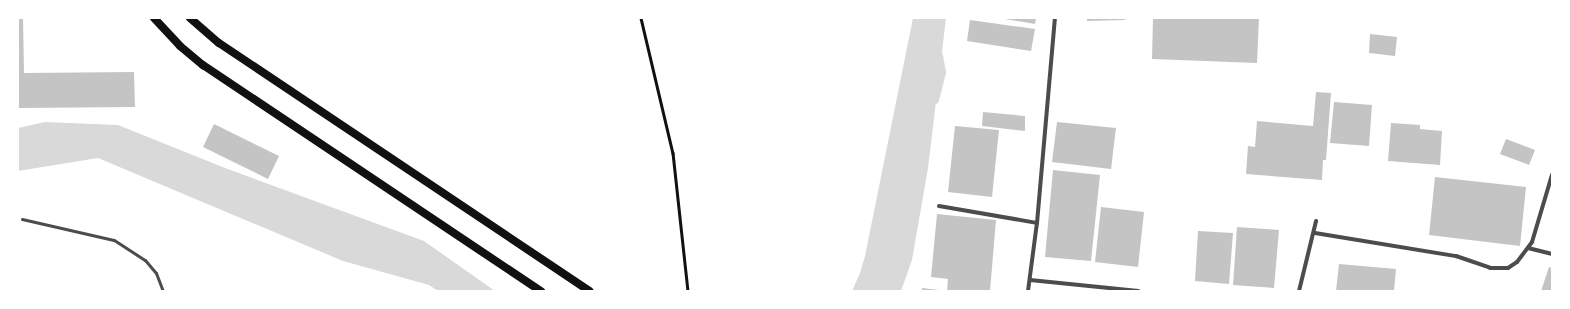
<!DOCTYPE html>
<html>
<head>
<meta charset="utf-8">
<style>
	body { margin:0 }
	#map { position:relative; width:1570px; height:309px; overflow:hidden; background:#fff; font-family:"DejaVu Sans",sans-serif }
	div>[style] { position:absolute }
	.water>* { inset:0; background:#d9d9d9 }
	.stream>* { height:7px; margin:-3.5px; padding:0 3.5px; transform-origin:3.5px; border-radius:3.5px; background:#d9d9d9 }
	.building>* { inset:0; background:#c4c4c4 }
	.path>* { height:2.5px; margin:-1.25px; padding:0 1.25px; transform-origin:1.25px; border-radius:1.25px; background:#111 }
	.service>* { height:3px; margin:-1.5px; padding:0 1.5px; transform-origin:1.5px; border-radius:1.5px; background:#4c4c4c }
	.minor>* { height:4px; margin:-2px; padding:0 2px; transform-origin:2px; border-radius:2px; background:#4c4c4c }
	.secondary>* { height:8px; margin:-4px; padding:0 4px; transform-origin:4px; border-radius:4px; background:#111 }
	span { translate:-50% -50%; white-space:nowrap; text-align:center; line-height:1.15; -webkit-text-stroke:3.5px #fff; paint-order:stroke }
	.frame { position:absolute; inset:0; border:19px solid #fff; pointer-events:none }
</style>
</head>
<body>
<div id="map">
	<div class="water">
		<i style="clip-path:polygon(913px 18px,946px 18px,928px 168px,912px 260px,901px 291px,852px 291px,860px 273px,865px 256px)"></i>
		<i style="clip-path:polygon(45px 122px,118px 125px,225px 168px,424px 241px,495px 291px,438px 291px,429px 285px,343px 261px,98px 158px,18px 171px,18px 128px)"></i>
	</div>
	<div class="stream">
		<i style="left:935px;top:100px;width:29px;rotate:-76deg"></i>
		<i style="left:942px;top:72px;width:17px;rotate:-100deg"></i>
	</div>
	<div class="building">
		<i style="clip-path:polygon(18px 18px,23px 18px,24px 73px,134px 72px,135px 107px,18px 108px)"></i>
		<i style="clip-path:polygon(999px 18px,1036px 18px,1035px 24px)"></i>
		<i style="clip-path:polygon(1087px 18px,1125px 18px,1125px 20px,1087px 21px)"></i>
		<i style="clip-path:polygon(1153px 18px,1259px 18px,1257px 63px,1152px 59px)"></i>
		<i style="clip-path:polygon(970px 20px,1035px 29px,1031px 51px,967px 41px)"></i>
		<i style="clip-path:polygon(1370px 34px,1397px 37px,1395px 56px,1369px 53px)"></i>
		<i style="clip-path:polygon(1316px 92px,1331px 93px,1326px 160px,1323px 160px,1322px 180px,1246px 174px,1248px 146px,1255px 147px,1257px 121px,1313px 126px)"></i>
		<i style="clip-path:polygon(1334px 102px,1372px 105px,1369px 146px,1330px 143px)"></i>
		<i style="clip-path:polygon(983px 112px,1025px 116px,1025px 131px,982px 126px)"></i>
		<i style="clip-path:polygon(1057px 122px,1116px 128px,1111px 169px,1052px 162px)"></i>
		<i style="clip-path:polygon(1391px 123px,1420px 125px,1420px 129px,1442px 131px,1440px 165px,1388px 161px)"></i>
		<i style="clip-path:polygon(214px 124px,279px 156px,268px 179px,203px 147px)"></i>
		<i style="clip-path:polygon(955px 126px,999px 130px,992px 197px,948px 192px)"></i>
		<i style="clip-path:polygon(1506px 139px,1535px 150px,1529px 165px,1500px 154px)"></i>
		<i style="clip-path:polygon(1053px 170px,1100px 175px,1091px 261px,1045px 257px)"></i>
		<i style="clip-path:polygon(1435px 177px,1526px 187px,1520px 246px,1429px 235px)"></i>
		<i style="clip-path:polygon(1101px 207px,1144px 212px,1138px 267px,1095px 262px)"></i>
		<i style="clip-path:polygon(937px 214px,996px 220px,990px 291px,947px 291px,948px 279px,931px 277px)"></i>
		<i style="clip-path:polygon(1237px 227px,1279px 230px,1274px 288px,1233px 285px)"></i>
		<i style="clip-path:polygon(1198px 231px,1233px 233px,1229px 284px,1195px 281px)"></i>
		<i style="clip-path:polygon(1339px 264px,1396px 269px,1394px 291px,1336px 291px)"></i>
		<i style="clip-path:polygon(1549px 267px,1552px 268px,1552px 291px,1541px 291px)"></i>
		<i style="clip-path:polygon(922px 288px,939px 290px,939px 291px,922px 291px)"></i>
	</div>
	<div class="path">
		<i style="left:641px;top:18px;width:139px;rotate:76.7deg"></i>
		<i style="left:673px;top:153px;width:139px;rotate:83.8deg"></i>
	</div>
	<div class="service">
		<i style="left:22px;top:219px;width:94px;rotate:12.9deg"></i>
		<i style="left:114px;top:240px;width:37px;rotate:33deg"></i>
		<i style="left:145px;top:260px;width:17px;rotate:50deg"></i>
		<i style="left:156px;top:273px;width:19px;rotate:69deg"></i>
	</div>
	<div class="minor">
		<i style="left:939px;top:206px;width:99px;rotate:9.8deg"></i>
		<i style="left:1315px;top:233px;width:143px;rotate:9.3deg"></i>
		<i style="left:1456px;top:256px;width:36px;rotate:19deg"></i>
		<i style="left:1490px;top:268px;width:18px"></i>
		<i style="left:1508px;top:268px;width:11px;rotate:-34deg"></i>
		<i style="left:1517px;top:262px;width:25px;rotate:-53deg"></i>
		<i style="left:1532px;top:242px;width:70px;rotate:-73.4deg"></i>
		<i style="left:1528px;top:248px;width:25px;rotate:14deg"></i>
		<i style="left:1030px;top:280px;width:109px;rotate:5.8deg"></i>
		<i style="left:1028px;top:291px;width:69px;rotate:-82.5deg"></i>
		<i style="left:1037px;top:223px;width:206px;rotate:-85deg"></i>
		<i style="left:1299px;top:291px;width:72px;rotate:-76.3deg"></i>
	</div>
	<div class="secondary">
		<i style="left:154px;top:18px;width:38px;rotate:47deg"></i>
		<i style="left:180px;top:46px;width:30px;rotate:40deg"></i>
		<i style="left:203px;top:65px;width:407px;rotate:33.8deg"></i>
		<i style="left:190px;top:18px;width:38px;rotate:41deg"></i>
		<i style="left:219px;top:43px;width:446px;rotate:33.8deg"></i>
	</div>
	<div class="frame"></div>
</div>
</body>
</html>
